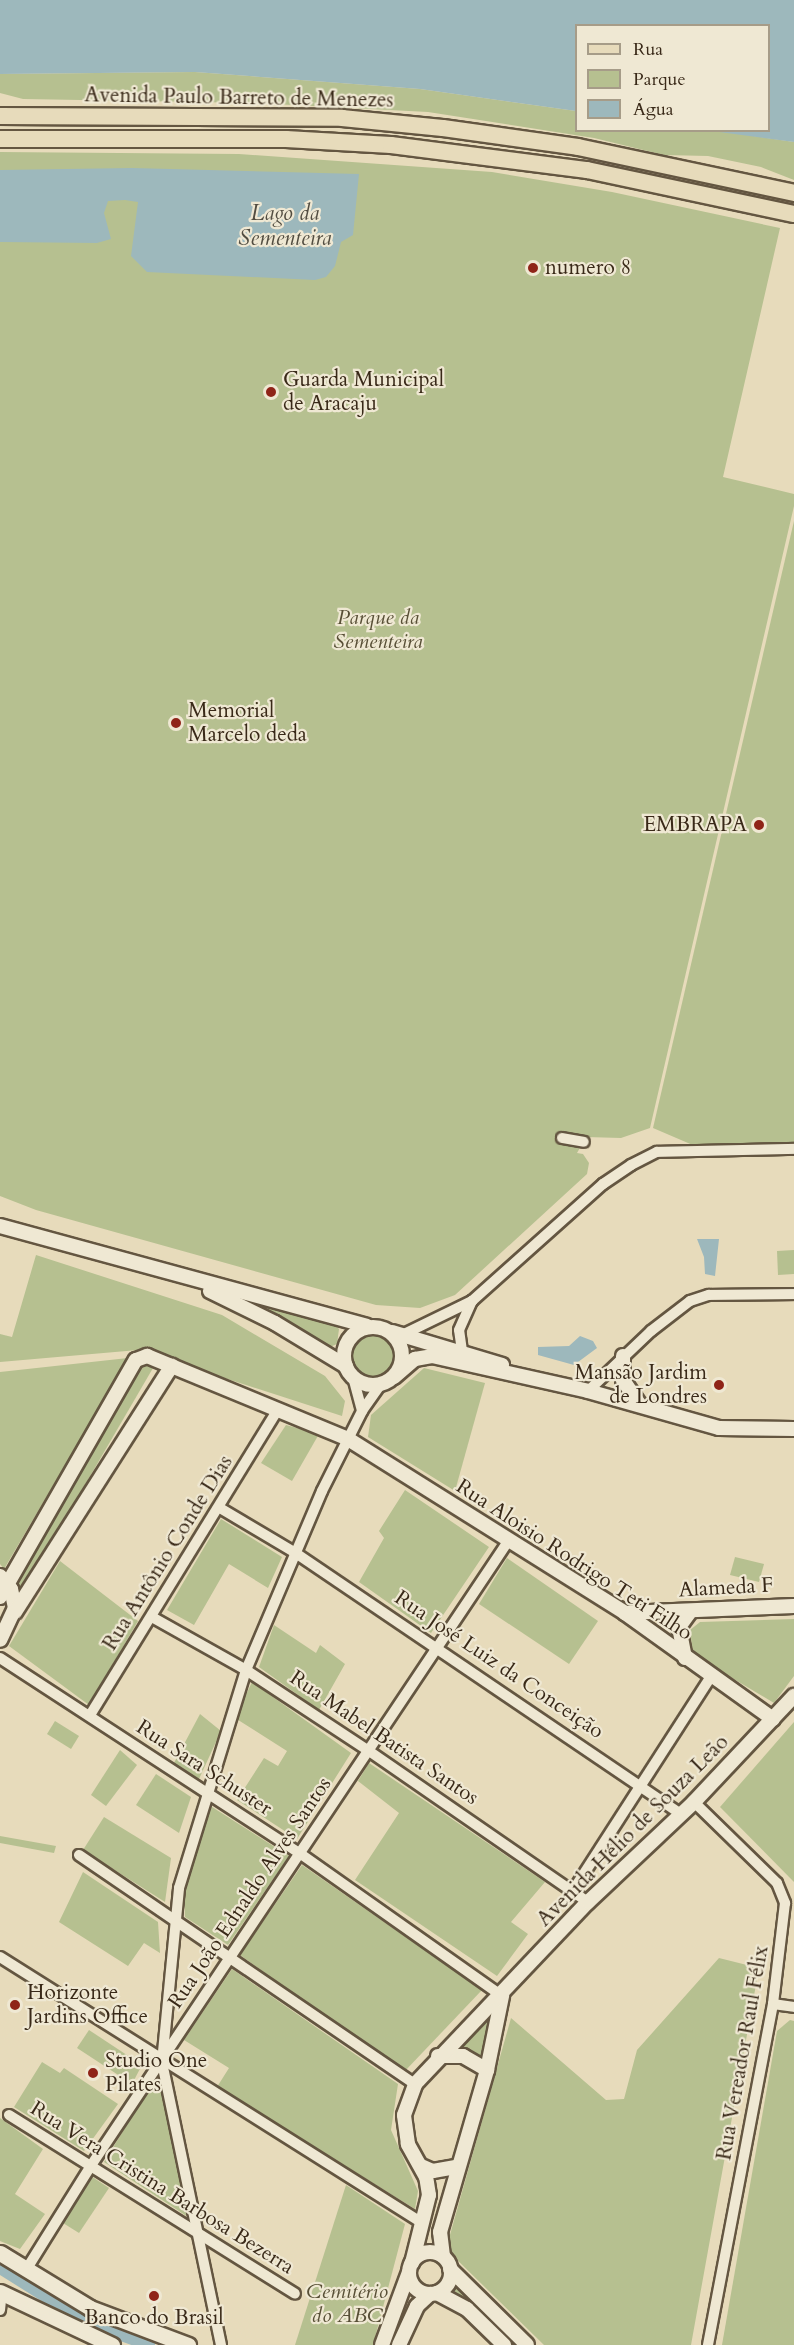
<!DOCTYPE html>
<html>
<head>
<meta charset="utf-8">
<style>
	body { margin:0 }
	#map { position:relative; width:794px; height:2345px; overflow:hidden; background:#e7dbbb; font-family:Cardo,serif }
	div>[style] { position:absolute }
	.green>* { inset:0; background:#b6c090 }
	.round { border-radius:50% }
	.water>* { inset:0; background:#9db8bc }
	.canal>* { height:12px; margin:-6px; padding:0 6px; transform-origin:6px; border-radius:6px; background:#9db8bc }
	.roads { filter:drop-shadow(2px 0 #645641) drop-shadow(-2px 0 #645641) drop-shadow(0 2px #645641) drop-shadow(0 -2px #645641) }
	.minor>* { height:10px; margin:-5px; padding:0 5px; transform-origin:5px; border-radius:5px; background:#efe8d3 }
	.tertiary>* { height:14px; margin:-7px; padding:0 7px; transform-origin:7px; border-radius:7px; background:#efe8d3 }
	.tertiary>.ring { margin:-7px; padding:0; box-sizing:content-box; background:none; border:14px solid #efe8d3; border-radius:50% }
	.secondary>* { height:15px; margin:-7.5px; padding:0 7.5px; transform-origin:7.5px; border-radius:7.5px; background:#efe8d3 }
	.primary>* { height:16px; margin:-8px; padding:0 8px; transform-origin:8px; border-radius:8px; background:#e7dbbb }
	.dots>* { width:16px; height:16px; translate:-50% -50%; box-sizing:border-box; border:3px solid #efe8d3; border-radius:50% }
	span { translate:-50% -50%; white-space:nowrap; text-align:center; line-height:1.15; -webkit-text-stroke:4.5px #efe8d3; paint-order:stroke }
	.street-label { font-size:21px; color:#392918 }
	.poi-label { font-size:21px; color:#392918 }
	.left { translate:0 -50%; text-align:left }
	.right { translate:-100% -50%; text-align:right }
	.park-label { font-size:21px; color:#584f36; font-style:italic }
	.water-label { font-size:22px; color:#524d41; font-style:italic }
	.legend { position:absolute; left:575px; top:24px; width:195px; height:108px; box-sizing:border-box; background:#efe8d3; border:2px solid #a69c88; margin:0; padding:8px 10px; list-style:none; font-size:18px; color:#392918 }
	.legend li { display:flex; align-items:center; gap:12px; height:30px }
	.legend b { width:30px; border:2px solid #a69c88 }
</style>
</head>
<body>
<div id="map">
	<div class="green">
		<i style="clip-path:polygon(195px 72px,420px 89px,576px 111px,576px 130px,712px 130px,794px 142px,794px 180px,761px 167px,708px 156px,664px 155px,594px 138px,428px 112px,253px 103px,23px 99px,0 93px,0 74px)"></i>
		<i style="clip-path:polygon(0 152px,239px 154px,492px 172px,612px 192px,780px 228px,723px 477px,794px 494px,794px 506px,650px 1128px,621px 1138px,586px 1137px,577px 1153px,583px 1154px,589px 1163px,587px 1174px,455px 1295px,420px 1308px,376px 1305px,36px 1210px,0 1196px)"></i>
		<i style="clip-path:polygon(794px 521px,794px 1143px,695px 1146px,653px 1128px)"></i>
		<i style="clip-path:polygon(794px 1250px,794px 1274px,778px 1275px,777px 1251px)"></i>
		<i style="clip-path:polygon(36px 1255px,222px 1315px,325px 1376px,345px 1401px,342px 1416px,138px 1350px,0 1362px,0 1334px,12px 1337px)"></i>
		<i style="clip-path:polygon(237px 1296px,333px 1323px,339px 1329px,337px 1344px,325px 1349px)"></i>
		<i class="round" style="left:347px;top:1333px;width:48px;height:48px"></i>
		<i style="clip-path:polygon(128px 1358px,4px 1569px,0 1564px,0 1372px)"></i>
		<i style="clip-path:polygon(141px 1364px,153px 1368px,22px 1593px,12px 1586px)"></i>
		<i style="clip-path:polygon(424px 1368px,485px 1383px,455px 1491px,368px 1437px,371px 1415px)"></i>
		<i style="clip-path:polygon(286px 1425px,319px 1434px,292px 1481px,261px 1463px)"></i>
		<i style="clip-path:polygon(405px 1490px,489px 1547px,431px 1633px,359px 1582px,384px 1538px,379px 1531px)"></i>
		<i style="clip-path:polygon(221px 1519px,282px 1557px,268px 1588px,229px 1564px,194px 1625px,167px 1610px)"></i>
		<i style="clip-path:polygon(735px 1557px,764px 1564px,759px 1582px,730px 1575px)"></i>
		<i style="clip-path:polygon(507px 1558px,598px 1621px,569px 1664px,479px 1604px)"></i>
		<i style="clip-path:polygon(60px 1561px,138px 1621px,89px 1705px,9px 1646px)"></i>
		<i style="clip-path:polygon(794px 1619px,794px 1676px,774px 1703px,695px 1656px,692px 1647px,690px 1630px,700px 1622px)"></i>
		<i style="clip-path:polygon(274px 1625px,316px 1653px,320px 1645px,345px 1664px,319px 1710px,259px 1667px)"></i>
		<i style="clip-path:polygon(252px 1682px,351px 1753px,297px 1839px,237px 1800px,264px 1758px,278px 1766px,287px 1751px,235px 1718px)"></i>
		<i style="clip-path:polygon(200px 1714px,221px 1731px,199px 1779px,174px 1763px)"></i>
		<i style="clip-path:polygon(55px 1721px,79px 1736px,71px 1749px,47px 1734px)"></i>
		<i style="clip-path:polygon(794px 1722px,794px 1882px,720px 1807px)"></i>
		<i style="clip-path:polygon(120px 1750px,137px 1765px,106px 1806px,91px 1795px)"></i>
		<i style="clip-path:polygon(369px 1763px,545px 1882px,511px 1922px,528px 1934px,497px 1976px,355px 1880px,399px 1813px,358px 1781px)"></i>
		<i style="clip-path:polygon(156px 1774px,191px 1797px,179px 1833px,136px 1805px)"></i>
		<i style="clip-path:polygon(209px 1805px,289px 1856px,228px 1945px,185px 1917px,184px 1891px)"></i>
		<i style="clip-path:polygon(104px 1817px,171px 1858px,165px 1902px,83px 1850px)"></i>
		<i style="clip-path:polygon(0 1836px,56px 1846px,54px 1853px,0 1843px)"></i>
		<i style="clip-path:polygon(302px 1865px,482px 1990px,404px 2072px,240px 1955px)"></i>
		<i style="clip-path:polygon(83px 1872px,158px 1922px,160px 1953px,144px 1943px,128px 1966px,59px 1922px)"></i>
		<i style="clip-path:polygon(719px 1958px,759px 1968px,691px 2345px,544px 2345px,446px 2249px,511px 2018px,606px 2100px,624px 2099px,637px 2050px)"></i>
		<i style="clip-path:polygon(232px 1969px,398px 2084px,391px 2130px,418px 2191px,415px 2209px,217px 2087px,229px 2068px,184px 2040px)"></i>
		<i style="clip-path:polygon(499px 2010px,484px 2062px,463px 2049px,449px 2050px)"></i>
		<i style="clip-path:polygon(790px 2020px,794px 2021px,794px 2345px,722px 2345px,777px 2031px)"></i>
		<i style="clip-path:polygon(89px 2030px,142px 2065px,132px 2084px,77px 2048px)"></i>
		<i style="clip-path:polygon(42px 2062px,60px 2073px,64px 2068px,118px 2104px,84px 2151px,14px 2107px)"></i>
		<i style="clip-path:polygon(157px 2076px,161px 2076px,188px 2217px,104px 2162px)"></i>
		<i style="clip-path:polygon(0 2118px,43px 2149px,15px 2194px,45px 2214px,20px 2249px,0 2241px)"></i>
		<i style="clip-path:polygon(91px 2176px,109px 2188px,79px 2233px,63px 2223px)"></i>
		<i style="clip-path:polygon(346px 2185px,405px 2224px,373px 2345px,295px 2345px)"></i>
		<i style="clip-path:polygon(453px 2276px,520px 2345px,509px 2345px,443px 2294px)"></i>
	</div>
	<div class="water">
		<i style="clip-path:polygon(0 0,794px 0,794px 142px,712px 131px,768px 130px,768px 26px,576px 26px,576px 111px,420px 89px,195px 72px,0 74px)"></i>
		<i style="clip-path:polygon(132px 168px,359px 174px,353px 235px,341px 242px,335px 266px,326px 277px,315px 280px,147px 272px,131px 256px,138px 202px,125px 200px,108px 201px,104px 213px,111px 239px,97px 243px,0 242px,0 170px)"></i>
		<i style="clip-path:polygon(697px 1239px,719px 1239px,715px 1276px,705px 1274px,704px 1257px)"></i>
		<i style="clip-path:polygon(580px 1336px,593px 1341px,597px 1348px,574px 1365px,538px 1355px,538px 1347px,569px 1346px)"></i>
	</div>
	<div class="canal">
		<i style="left:0;top:2268px;width:104px;rotate:32deg"></i>
		<i style="left:88px;top:2323px;width:65px;rotate:19.8deg"></i>
	</div>
	<div class="roads">
		<div class="minor">
			<i style="left:562px;top:1138px;width:22px;rotate:10deg"></i>
			<i style="left:404px;top:1334px;width:76px;rotate:-25.9deg"></i>
			<i style="left:472px;top:1301px;width:176px;rotate:-41.8deg"></i>
			<i style="left:603px;top:1184px;width:34px;rotate:-34deg"></i>
			<i style="left:631px;top:1165px;width:29px;rotate:-27deg"></i>
			<i style="left:657px;top:1152px;width:137px;rotate:-1.3deg"></i>
			<i style="left:462px;top:1351px;width:21px;rotate:-98deg"></i>
			<i style="left:459px;top:1330px;width:32px;rotate:-66deg"></i>
			<i style="left:353px;top:1377px;width:35px;rotate:75deg"></i>
			<i style="left:588px;top:1391px;width:87px;rotate:-43.6deg"></i>
			<i style="left:651px;top:1331px;width:49px;rotate:-37.6deg"></i>
			<i style="left:690px;top:1301px;width:20px;rotate:-18deg"></i>
			<i style="left:709px;top:1295px;width:85px;rotate:-0.7deg"></i>
			<i style="left:220px;top:1508px;width:86px;rotate:30.7deg"></i>
			<i style="left:294px;top:1552px;width:466px;rotate:34.1deg"></i>
			<i style="left:152px;top:1617px;width:108px;rotate:29.4deg"></i>
			<i style="left:246px;top:1670px;width:147px;rotate:33.4deg"></i>
			<i style="left:369px;top:1751px;width:266px;rotate:34.6deg"></i>
			<i style="left:0;top:1658px;width:356px;rotate:33.1deg"></i>
			<i style="left:298px;top:1852px;width:250px;rotate:35.2deg"></i>
			<i style="left:90px;top:1715px;width:357px;rotate:-58.4deg"></i>
			<i style="left:694px;top:1802px;width:116px;rotate:44.3deg"></i>
			<i style="left:777px;top:1883px;width:22px;rotate:68deg"></i>
			<i style="left:785px;top:1903px;width:102px;rotate:96.8deg"></i>
			<i style="left:773px;top:2004px;width:347px;rotate:100.8deg"></i>
			<i style="left:79px;top:1855px;width:407px;rotate:34.3deg"></i>
			<i style="left:574px;top:1889px;width:255px;rotate:-57.2deg"></i>
			<i style="left:0;top:1957px;width:500px;rotate:32.2deg"></i>
			<i style="left:773px;top:2004px;width:21px;rotate:8deg"></i>
			<i style="left:9px;top:2115px;width:337px;rotate:32deg"></i>
			<i style="left:26px;top:2270px;width:121px;rotate:-58.1deg"></i>
			<i style="left:90px;top:2167px;width:754px;rotate:-56.25deg"></i>
			<i style="left:0;top:2310px;width:18px;rotate:-84deg"></i>
			<i style="left:221px;top:2345px;width:289px;rotate:-101.8deg"></i>
			<i style="left:162px;top:2062px;width:175px;rotate:-84.4deg"></i>
			<i style="left:179px;top:1888px;width:228px;rotate:-72.9deg"></i>
			<i style="left:246px;top:1670px;width:194px;rotate:-67deg"></i>
			<i style="left:322px;top:1491px;width:89px;rotate:-63.4deg"></i>
			<i style="left:362px;top:1411px;width:32px;rotate:-55deg"></i>
		</div>
		<div class="tertiary">
			<i style="left:0;top:1226px;width:380px;rotate:15.2deg"></i>
			<i style="left:210px;top:1291px;width:72px;rotate:26.2deg"></i>
			<i style="left:275px;top:1323px;width:83px;rotate:31.2deg"></i>
			<i class="ring" style="left:344px;top:1327px;width:44px;height:44px"></i>
			<i style="left:392px;top:1332px;width:115px;rotate:16.7deg"></i>
			<i style="left:623px;top:1356px;width:24px;rotate:90deg"></i>
			<i style="left:623px;top:1380px;width:30px;rotate:56deg"></i>
			<i style="left:394px;top:1377px;width:28px;rotate:-41deg"></i>
			<i style="left:415px;top:1359px;width:17px;rotate:-10deg"></i>
			<i style="left:432px;top:1356px;width:160px;rotate:12.6deg"></i>
			<i style="left:588px;top:1391px;width:136px;rotate:15.8deg"></i>
			<i style="left:719px;top:1428px;width:75px;rotate:0.8deg"></i>
			<i style="left:0;top:1576px;width:17px;rotate:50deg"></i>
			<i style="left:11px;top:1589px;width:19px;rotate:78deg"></i>
			<i style="left:15px;top:1608px;width:35px;rotate:115deg"></i>
			<i style="left:0;top:1597px;width:273px;rotate:-60.2deg"></i>
			<i style="left:136px;top:1360px;width:12px;rotate:-20deg"></i>
			<i style="left:147px;top:1356px;width:217px;rotate:22.4deg"></i>
			<i style="left:348px;top:1439px;width:327px;rotate:32.1deg"></i>
			<i style="left:625px;top:1613px;width:182px;rotate:35.6deg"></i>
			<i style="left:15px;top:1612px;width:292px;rotate:-57.5deg"></i>
			<i style="left:625px;top:1613px;width:169px;rotate:-2.4deg"></i>
			<i style="left:685px;top:1658px;width:32px;rotate:-101deg"></i>
			<i style="left:679px;top:1627px;width:19px;rotate:-54deg"></i>
			<i style="left:438px;top:2056px;width:25px"></i>
			<i style="left:463px;top:2056px;width:28px;rotate:30deg"></i>
			<i style="left:421px;top:2166px;width:13px;rotate:23deg"></i>
			<i style="left:433px;top:2171px;width:23px;rotate:-10deg"></i>
			<i class="ring" style="left:409px;top:2252px;width:28px;height:28px"></i>
			<i style="left:443px;top:2256px;width:24px;rotate:-97deg"></i>
			<i style="left:440px;top:2232px;width:169px;rotate:-73.8deg"></i>
			<i style="left:487px;top:2070px;width:76px;rotate:-78.5deg"></i>
			<i style="left:412px;top:2263px;width:70px;rotate:-76deg"></i>
			<i style="left:429px;top:2195px;width:18px;rotate:-99deg"></i>
			<i style="left:426px;top:2177px;width:38px;rotate:-119deg"></i>
			<i style="left:408px;top:2144px;width:29px;rotate:-98deg"></i>
			<i style="left:404px;top:2115px;width:33px;rotate:-70deg"></i>
			<i style="left:415px;top:2084px;width:251px;rotate:-46.5deg"></i>
			<i style="left:588px;top:1902px;width:146px;rotate:-43.3deg"></i>
			<i style="left:694px;top:1802px;width:146px;rotate:-46.7deg"></i>
			<i style="left:450px;top:2269px;width:108px;rotate:44.6deg"></i>
			<i style="left:437px;top:2293px;width:34px;rotate:28deg"></i>
			<i style="left:467px;top:2309px;width:52px;rotate:44.2deg"></i>
			<i style="left:382px;top:2345px;width:78px;rotate:-69.7deg"></i>
			<i style="left:399px;top:2345px;width:43px;rotate:-65.2deg"></i>
			<i style="left:417px;top:2306px;width:18px;rotate:-43deg"></i>
		</div>
		<div class="secondary">
			<i style="left:0;top:2253px;width:105px;rotate:31.4deg"></i>
			<i style="left:90px;top:2308px;width:105px;rotate:20.7deg"></i>
			<i style="left:0;top:2292px;width:124px;rotate:25.3deg"></i>
		</div>
		<div class="primary">
			<i style="left:0;top:116px;width:342px;rotate:0.3deg"></i>
			<i style="left:342px;top:118px;width:101px;rotate:5.7deg"></i>
			<i style="left:443px;top:128px;width:136px;rotate:8deg"></i>
			<i style="left:578px;top:147px;width:221px;rotate:12deg"></i>
			<i style="left:0;top:139px;width:286px"></i>
			<i style="left:286px;top:139px;width:105px;rotate:3.3deg"></i>
			<i style="left:391px;top:145px;width:198px;rotate:7.3deg"></i>
			<i style="left:587px;top:170px;width:212px;rotate:12deg"></i>
		</div>
	</div>
	<div class="dots">
		<i style="left:533px;top:268px;background:#8f2418"></i>
		<i style="left:271px;top:392px;background:#8f2418"></i>
		<i style="left:176px;top:723px;background:#8f2418"></i>
		<i style="left:759px;top:825px;background:#8f2418"></i>
		<i style="left:719px;top:1385px;background:#8f2418"></i>
		<i style="left:15px;top:2005px;background:#8f2418"></i>
		<i style="left:93px;top:2073px;background:#8f2418"></i>
		<i style="left:154px;top:2296px;background:#8f2418"></i>
	</div>
	<div class="street-label">
		<span style="left:239px;top:98px;rotate:1deg">Avenida Paulo Barreto de Menezes</span>
		<span style="left:168px;top:1553px;rotate:-58deg">Rua Antônio Conde Dias</span>
		<span style="left:574px;top:1560px;rotate:33deg">Rua Aloisio Rodrigo Teti Filho</span>
		<span style="left:726px;top:1588px;rotate:-3deg">Alameda F</span>
		<span style="left:499px;top:1665px;rotate:34deg">Rua José Luiz da Conceição</span>
		<span style="left:384px;top:1738px;rotate:34deg">Rua Mabel Batista Santos</span>
		<span style="left:204px;top:1768px;rotate:33deg">Rua Sara Schuster</span>
		<span style="left:633px;top:1831px;rotate:-45deg">Avenida Hélio de Souza Leão</span>
		<span style="left:250px;top:1893px;rotate:-56deg">Rua João Ednaldo Alves Santos</span>
		<span style="left:743px;top:2053px;rotate:-80deg">Rua Vereador Raul Félix</span>
		<span style="left:162px;top:2188px;rotate:32deg">Rua Vera Cristina Barbosa Bezerra</span>
	</div>
	<div class="poi-label">
		<span class="left" style="left:545px;top:268px">numero 8</span>
		<span class="left" style="left:283px;top:392px">Guarda Municipal<br>de Aracaju</span>
		<span class="left" style="left:188px;top:723px">Memorial<br>Marcelo deda</span>
		<span class="right" style="left:747px;top:825px">EMBRAPA</span>
		<span class="right" style="left:707px;top:1385px">Mansão Jardim<br>de Londres</span>
		<span class="left" style="left:27px;top:2005px">Horizonte<br>Jardins Office</span>
		<span class="left" style="left:105px;top:2073px">Studio One<br>Pilates</span>
		<span style="left:154px;top:2318px">Banco do Brasil</span>
	</div>
	<div class="park-label">
		<span style="left:378px;top:630px">Parque da<br>Sementeira</span>
		<span style="left:347px;top:2304px">Cemitério<br>do ABC</span>
	</div>
	<div class="water-label">
		<span style="left:285px;top:226px">Lago da<br>Sementeira</span>
	</div>
	<ul class="legend">
	<li><b style="height:8px;background:#e7dbbb"></b>Rua</li>
	<li><b style="height:16px;background:#b6c090"></b>Parque</li>
	<li><b style="height:16px;background:#9db8bc"></b>Água</li>
	</ul>
</div>
</body>
</html>
